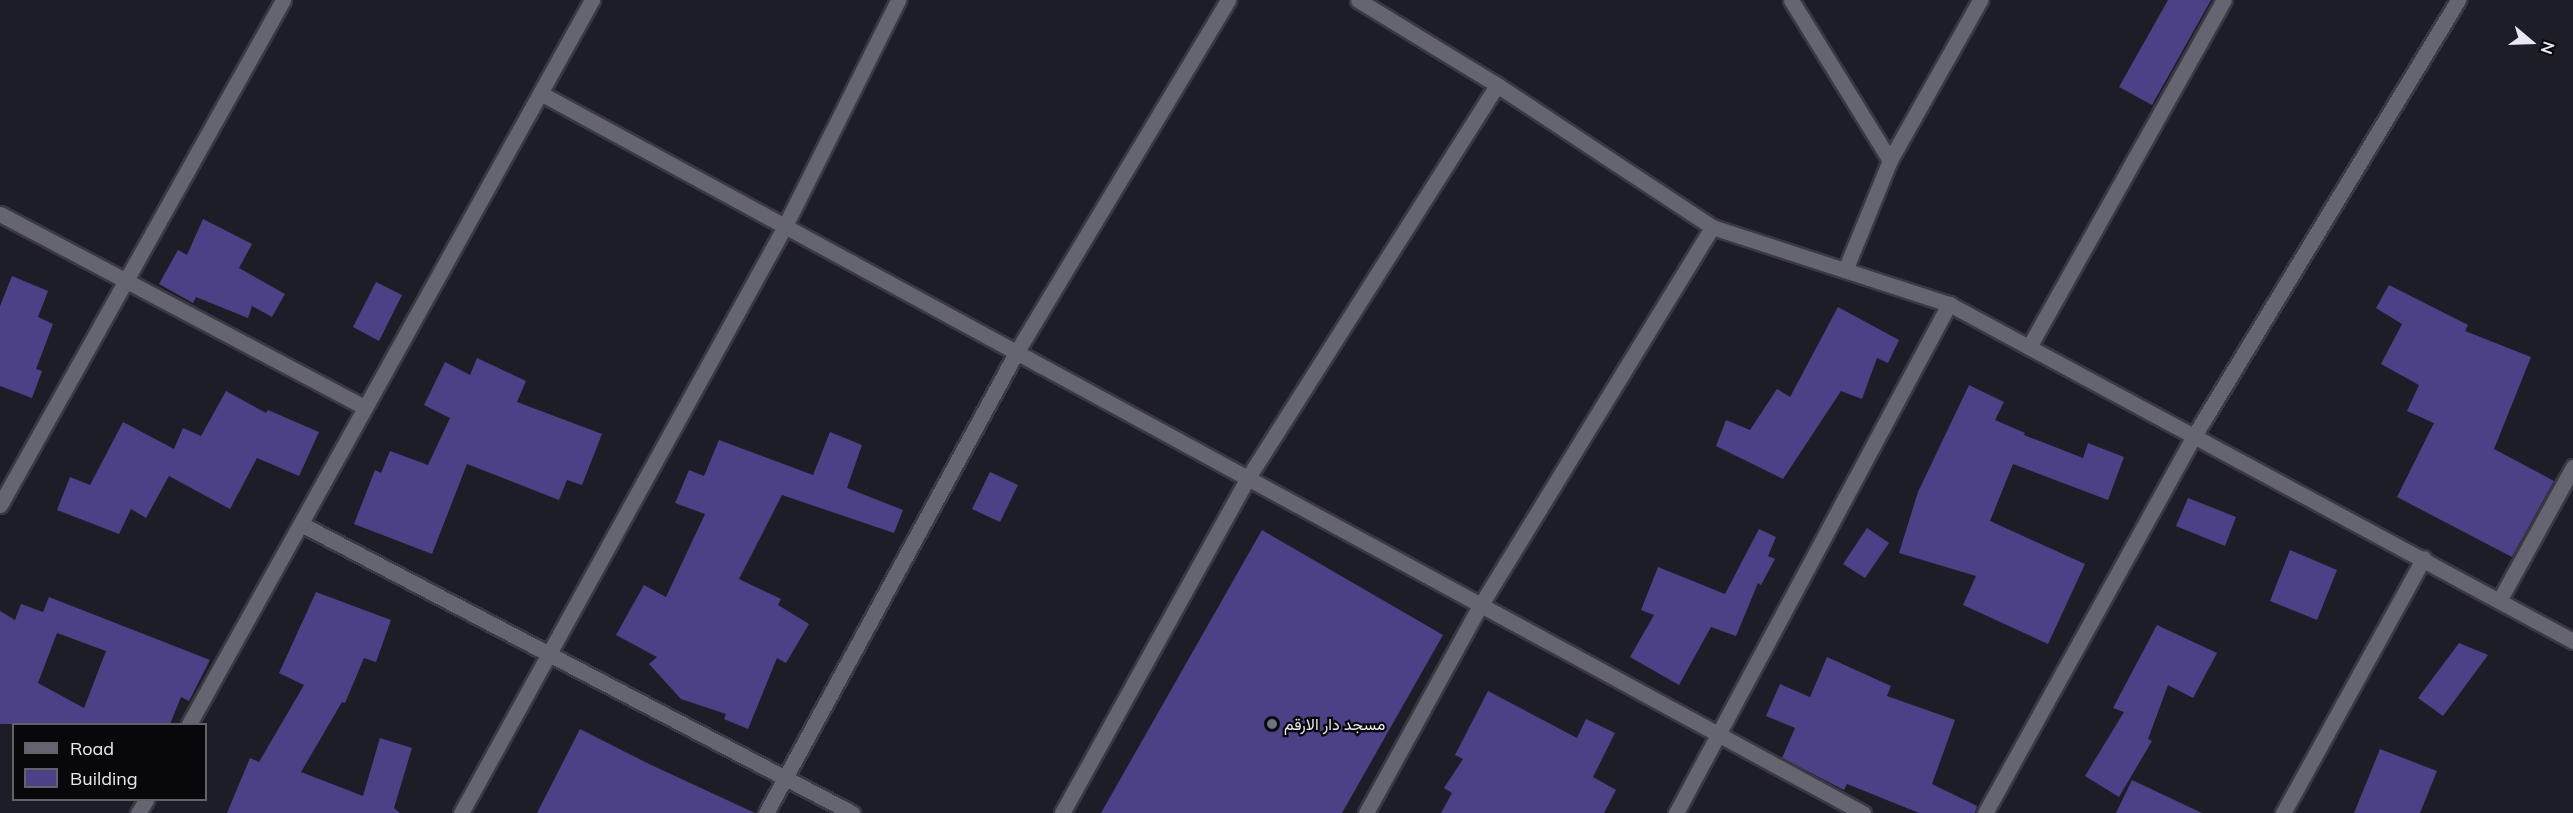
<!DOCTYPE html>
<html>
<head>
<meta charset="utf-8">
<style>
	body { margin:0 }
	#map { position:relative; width:2573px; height:813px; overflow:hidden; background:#1d1d27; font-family:Mulish,Vazirmatn,sans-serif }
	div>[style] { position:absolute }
	.building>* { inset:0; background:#4c4186 }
	.roads { filter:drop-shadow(2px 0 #3a3840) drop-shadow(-2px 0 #3a3840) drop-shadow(0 2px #3a3840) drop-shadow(0 -2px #3a3840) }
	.minor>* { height:15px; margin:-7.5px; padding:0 7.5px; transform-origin:7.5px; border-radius:7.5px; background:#656471 }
	.dots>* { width:16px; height:16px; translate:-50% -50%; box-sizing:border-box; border:3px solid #08080c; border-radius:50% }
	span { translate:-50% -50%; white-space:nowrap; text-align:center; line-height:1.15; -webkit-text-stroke:4.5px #08080c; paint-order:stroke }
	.poi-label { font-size:16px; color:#e9e8f0 }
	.left { translate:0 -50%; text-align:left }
	.legend { position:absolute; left:12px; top:723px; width:195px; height:78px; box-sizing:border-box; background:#08080c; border:2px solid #626267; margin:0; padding:8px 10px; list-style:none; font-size:18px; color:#e9e8f0 }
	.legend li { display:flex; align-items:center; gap:12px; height:30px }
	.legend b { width:30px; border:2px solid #626267 }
	.north { position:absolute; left:2501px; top:12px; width:60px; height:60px; -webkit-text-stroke:4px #08080c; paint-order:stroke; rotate:109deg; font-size:16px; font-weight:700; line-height:24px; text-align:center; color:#e9e8f0 }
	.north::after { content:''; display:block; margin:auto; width:21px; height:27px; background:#e9e8f0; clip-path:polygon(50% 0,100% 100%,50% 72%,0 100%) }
</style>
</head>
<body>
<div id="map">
	<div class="building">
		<i style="clip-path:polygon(2168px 0,2211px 0,2152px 105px,2119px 87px)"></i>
		<i style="clip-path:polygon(203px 219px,252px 244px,239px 268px,285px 294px,272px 317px,252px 306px,248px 318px,196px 297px,193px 303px,159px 284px,178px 250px,187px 255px)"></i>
		<i style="clip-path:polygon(12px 276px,48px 291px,38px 317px,53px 324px,36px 369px,42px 371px,32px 398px,0 386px,0 306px)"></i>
		<i style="clip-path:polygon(376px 282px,402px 295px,379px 341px,353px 327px)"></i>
		<i style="clip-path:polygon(2389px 285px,2468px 325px,2465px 331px,2531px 357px,2494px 449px,2554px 481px,2512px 557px,2397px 497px,2434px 423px,2407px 411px,2419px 385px,2381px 364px,2402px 324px,2376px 308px)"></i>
		<i style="clip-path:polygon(1838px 307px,1899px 340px,1888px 363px,1877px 358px,1862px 399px,1841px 391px,1783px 479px,1716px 446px,1726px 420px,1750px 430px,1777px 389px,1790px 397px)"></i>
		<i style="clip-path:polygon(477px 358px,526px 381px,517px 402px,602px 434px,582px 485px,567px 480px,559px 500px,467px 464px,432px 554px,354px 524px,375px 470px,381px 473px,390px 451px,428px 465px,450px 418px,424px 405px,445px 362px,470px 375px)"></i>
		<i style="clip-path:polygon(1969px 385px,2004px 402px,1995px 420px,2025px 433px,2024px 435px,2083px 458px,2088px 443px,2124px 457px,2108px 500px,2013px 464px,1990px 521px,2085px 564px,2048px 644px,1963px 605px,1976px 576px,1899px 553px,1918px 492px)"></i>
		<i style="clip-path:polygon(226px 391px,266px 413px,268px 410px,319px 432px,299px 476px,257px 458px,230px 509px,169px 476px,146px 518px,131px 509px,119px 534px,57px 510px,70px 477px,90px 485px,123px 422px,174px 449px,183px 428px,201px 436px)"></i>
		<i style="clip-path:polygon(830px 432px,862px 445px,847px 488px,903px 510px,894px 533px,782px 495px,739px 579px,781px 599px,778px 605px,809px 624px,786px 663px,777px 658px,748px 729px,724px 719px,726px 714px,681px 699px,649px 664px,657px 657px,616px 635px,644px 585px,666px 597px,705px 514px,675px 503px,689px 470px,704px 476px,719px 440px,813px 475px)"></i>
		<i style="clip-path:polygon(990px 472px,1018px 485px,1000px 522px,972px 509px)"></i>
		<i style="clip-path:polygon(2188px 498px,2236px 517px,2225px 546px,2176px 526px)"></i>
		<i style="clip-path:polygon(1867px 528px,1889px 543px,1865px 578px,1843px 564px)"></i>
		<i style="clip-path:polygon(1759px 529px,1776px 537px,1768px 556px,1775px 559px,1761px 585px,1758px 583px,1736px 636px,1711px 627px,1679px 685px,1630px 657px,1654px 615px,1641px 610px,1658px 567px,1725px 594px)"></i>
		<i style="clip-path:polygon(1262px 530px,1443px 635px,1342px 813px,1101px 813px)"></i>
		<i style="clip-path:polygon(2290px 550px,2337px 570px,2317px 620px,2270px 601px)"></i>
		<i style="clip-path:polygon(316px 592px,391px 620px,376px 662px,364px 658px,345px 703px,342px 702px,301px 772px,363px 796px,380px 738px,412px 748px,394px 808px,400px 813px,227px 813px,250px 758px,259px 762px,304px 685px,279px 673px)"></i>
		<i style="clip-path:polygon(evenodd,49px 597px,210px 660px,189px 701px,181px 697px,170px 724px,0 724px,0 611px,15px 620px,21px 604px,43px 612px,49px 597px,57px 633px,106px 651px,84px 708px,38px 683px,57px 633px)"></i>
		<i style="clip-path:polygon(2157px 625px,2217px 653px,2193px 698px,2168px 685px,2148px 739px,2152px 741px,2119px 797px,2085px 776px,2124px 712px,2113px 708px)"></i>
		<i style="clip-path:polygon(2459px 643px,2488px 655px,2443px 716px,2418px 698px)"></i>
		<i style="clip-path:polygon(1827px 657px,1891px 686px,1887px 696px,1955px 720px,1932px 784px,1977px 806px,1975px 813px,1919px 813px,1847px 784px,1844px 790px,1782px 758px,1795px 728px,1766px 716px,1780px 684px,1810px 697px)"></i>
		<i style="clip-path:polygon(1488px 691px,1577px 738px,1586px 719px,1615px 733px,1593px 777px,1616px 790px,1604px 813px,1441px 813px,1452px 793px,1444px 788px,1463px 759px,1455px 755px)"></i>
		<i style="clip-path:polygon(580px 729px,649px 764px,755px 813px,537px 813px)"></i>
		<i style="clip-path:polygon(2380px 749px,2437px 771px,2420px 813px,2354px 813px)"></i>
		<i style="clip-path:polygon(2132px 780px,2202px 813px,2116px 813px)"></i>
	</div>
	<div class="roads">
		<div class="minor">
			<i style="left:1358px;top:0;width:163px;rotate:31.4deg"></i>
			<i style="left:1497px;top:85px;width:258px;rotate:33.4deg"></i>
			<i style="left:1712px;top:227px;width:249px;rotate:18deg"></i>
			<i style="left:1949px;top:304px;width:709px;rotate:28.37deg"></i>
			<i style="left:1791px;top:0;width:188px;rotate:58.3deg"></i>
			<i style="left:542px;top:94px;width:1504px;rotate:28.56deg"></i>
			<i style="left:0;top:214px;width:413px;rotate:27.9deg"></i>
			<i style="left:1846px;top:268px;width:117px;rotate:-67.8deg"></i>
			<i style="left:1890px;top:160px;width:184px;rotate:-60.6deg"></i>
			<i style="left:2029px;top:347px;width:398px;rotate:-60.7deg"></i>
			<i style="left:0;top:505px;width:579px;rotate:-60.73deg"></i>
			<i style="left:303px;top:525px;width:620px;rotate:27.68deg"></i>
			<i style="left:2499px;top:601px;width:153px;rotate:-61.1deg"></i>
			<i style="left:189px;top:724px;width:829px;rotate:-60.9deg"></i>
			<i style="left:138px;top:813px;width:15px;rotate:-58deg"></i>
			<i style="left:461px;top:813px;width:668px;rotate:-61.1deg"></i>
			<i style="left:784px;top:228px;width:255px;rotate:-63.4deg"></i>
			<i style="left:766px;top:813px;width:524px;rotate:-61.48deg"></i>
			<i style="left:1016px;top:353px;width:412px;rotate:-59deg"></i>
			<i style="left:1062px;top:813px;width:385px;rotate:-61deg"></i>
			<i style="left:1249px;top:476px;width:463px;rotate:-57.6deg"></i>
			<i style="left:1366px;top:813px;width:236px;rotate:-61.2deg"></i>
			<i style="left:1480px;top:606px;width:444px;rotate:-58.5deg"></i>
			<i style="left:1676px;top:813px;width:578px;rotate:-61.79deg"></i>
			<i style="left:1985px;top:813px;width:431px;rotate:-61deg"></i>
			<i style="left:2194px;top:436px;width:510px;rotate:-58.8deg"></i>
			<i style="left:2283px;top:813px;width:291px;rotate:-61.1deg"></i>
		</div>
	</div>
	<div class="dots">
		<i style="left:1272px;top:724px;background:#6b7280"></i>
	</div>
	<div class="poi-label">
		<span class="left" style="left:1284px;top:724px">مسجد دار الارقم</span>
	</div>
	<ul class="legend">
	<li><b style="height:8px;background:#656471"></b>Road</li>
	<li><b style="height:16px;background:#4c4186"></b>Building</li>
	</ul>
	<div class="north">N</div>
</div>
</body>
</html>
